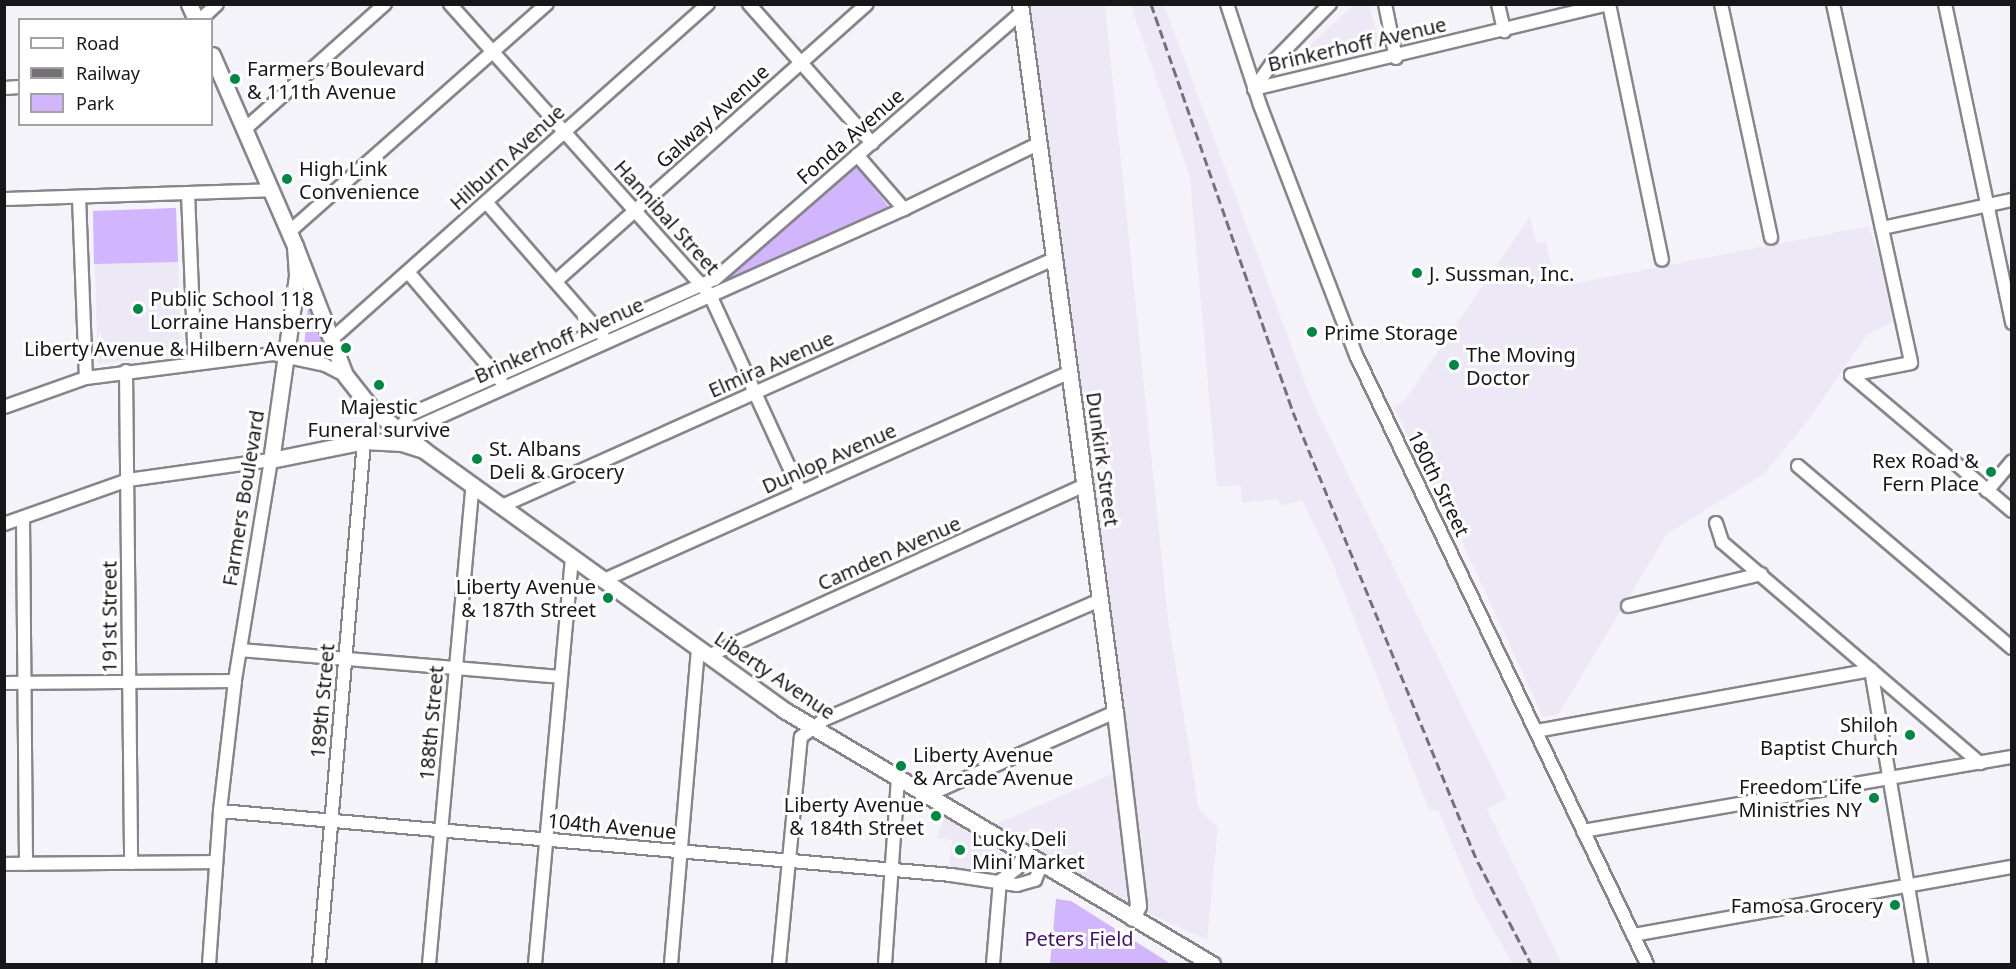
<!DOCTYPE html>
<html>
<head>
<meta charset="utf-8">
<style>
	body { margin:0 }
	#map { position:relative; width:2016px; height:969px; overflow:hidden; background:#f5f3fa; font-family:"Noto Sans",sans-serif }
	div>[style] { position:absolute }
	.built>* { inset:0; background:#ede8f6 }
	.green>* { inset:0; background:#d1b5fd }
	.roads { filter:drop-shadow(2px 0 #87858b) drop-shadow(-2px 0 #87858b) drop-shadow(0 2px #87858b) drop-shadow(0 -2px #87858b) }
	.minor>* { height:12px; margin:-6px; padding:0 6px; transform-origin:6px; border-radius:6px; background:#fff }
	.major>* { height:15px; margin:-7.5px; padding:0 7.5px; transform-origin:7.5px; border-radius:7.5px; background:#fff }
	.rail>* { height:3px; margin-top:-1.5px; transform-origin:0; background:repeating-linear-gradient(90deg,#737175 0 9px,transparent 0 13.5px) }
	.dots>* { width:16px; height:16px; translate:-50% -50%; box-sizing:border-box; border:3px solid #fff; border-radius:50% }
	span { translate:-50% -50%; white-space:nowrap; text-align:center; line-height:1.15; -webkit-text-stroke:6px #fff; paint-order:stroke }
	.street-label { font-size:20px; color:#171618 }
	.poi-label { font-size:20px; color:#171618 }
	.left { translate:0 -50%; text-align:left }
	.right { translate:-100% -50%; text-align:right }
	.park-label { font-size:20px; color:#441171 }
	.frame { position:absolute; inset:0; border:6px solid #171618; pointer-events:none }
	.legend { position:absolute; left:18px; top:18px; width:195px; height:108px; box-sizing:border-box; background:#fff; border:2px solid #a2a2a3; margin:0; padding:8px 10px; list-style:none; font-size:18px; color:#171618 }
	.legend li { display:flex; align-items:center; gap:12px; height:30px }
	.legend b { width:30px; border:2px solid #a2a2a3 }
</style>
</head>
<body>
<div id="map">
	<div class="built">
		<i style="clip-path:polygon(1355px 4px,1369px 5px,1381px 49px,1298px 70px,1295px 58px)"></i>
		<i style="clip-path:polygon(1014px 5px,1105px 5px,1168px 619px,1199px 810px,1218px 827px,1207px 940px,1118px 899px,996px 824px,1114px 773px)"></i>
		<i style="clip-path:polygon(1131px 5px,1164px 5px,1313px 403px,1507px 798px,1487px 809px,1562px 964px,1513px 964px,1476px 900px,1438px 810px,1429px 810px,1332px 562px,1302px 500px,1280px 506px,1278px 499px,1242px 503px,1241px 485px,1217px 487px,1190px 178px)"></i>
		<i style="clip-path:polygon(176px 208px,181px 354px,98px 364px,93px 211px)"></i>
		<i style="clip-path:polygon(1530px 216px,1536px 243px,1546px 241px,1556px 287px,1869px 226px,1898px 319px,1866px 336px,1810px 418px,1764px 474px,1667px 534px,1558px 715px,1543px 717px,1456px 529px,1458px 525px,1442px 504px,1393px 406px,1403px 403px)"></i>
		<i style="clip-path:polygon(944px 817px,1015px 862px,1003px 873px,949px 868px,952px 840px,937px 838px)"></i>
	</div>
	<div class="green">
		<i style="clip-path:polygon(856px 165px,892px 211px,717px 287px)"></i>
		<i style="clip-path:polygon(176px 208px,178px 262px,94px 264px,93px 211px)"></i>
		<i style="clip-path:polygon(309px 296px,321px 334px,330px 355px,304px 348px)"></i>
		<i style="clip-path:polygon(1056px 899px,1071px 901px,1171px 964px,1050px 964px)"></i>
	</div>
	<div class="roads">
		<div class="minor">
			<i style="left:450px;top:4px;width:390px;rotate:48.2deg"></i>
			<i style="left:710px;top:295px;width:216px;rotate:65.3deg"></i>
			<i style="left:749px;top:4px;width:186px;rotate:48.5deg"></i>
			<i style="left:1227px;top:4px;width:106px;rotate:71.9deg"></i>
			<i style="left:1260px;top:105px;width:268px;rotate:69deg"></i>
			<i style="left:1356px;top:355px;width:675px;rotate:64.46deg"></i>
			<i style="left:1385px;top:4px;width:55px;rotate:78.5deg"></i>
			<i style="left:1498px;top:4px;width:28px;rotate:77deg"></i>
			<i style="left:1721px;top:4px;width:239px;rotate:77.9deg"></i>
			<i style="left:1833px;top:4px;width:367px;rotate:77.7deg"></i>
			<i style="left:1911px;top:363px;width:61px;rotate:168.7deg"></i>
			<i style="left:1945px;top:4px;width:326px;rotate:78.1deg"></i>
			<i style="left:200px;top:20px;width:23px;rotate:-43deg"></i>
			<i style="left:4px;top:88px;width:16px;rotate:-4deg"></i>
			<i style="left:1254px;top:89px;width:365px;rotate:-13.5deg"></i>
			<i style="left:1609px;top:4px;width:261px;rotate:78.3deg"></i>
			<i style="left:1254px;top:89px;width:32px;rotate:-55deg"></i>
			<i style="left:1272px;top:63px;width:83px;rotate:-45.5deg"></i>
			<i style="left:245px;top:129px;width:188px;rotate:-41.8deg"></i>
			<i style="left:857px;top:155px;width:72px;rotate:49deg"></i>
			<i style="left:188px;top:193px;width:171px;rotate:87.7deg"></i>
			<i style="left:79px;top:197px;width:181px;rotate:87.8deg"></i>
			<i style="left:4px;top:199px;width:268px;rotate:-1.9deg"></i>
			<i style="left:486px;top:202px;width:178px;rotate:48.9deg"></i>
			<i style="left:1882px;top:228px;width:133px;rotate:-12.2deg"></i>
			<i style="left:289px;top:232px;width:344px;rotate:-41.5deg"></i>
			<i style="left:408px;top:272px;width:143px;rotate:49.5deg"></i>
			<i style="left:556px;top:281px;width:416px;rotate:-41.7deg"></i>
			<i style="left:333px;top:338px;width:502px;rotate:-41.69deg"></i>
			<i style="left:126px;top:371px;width:492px;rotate:89.4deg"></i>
			<i style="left:1851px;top:375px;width:211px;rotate:40.2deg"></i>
			<i style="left:4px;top:407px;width:87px;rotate:-19.5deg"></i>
			<i style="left:86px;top:378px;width:189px;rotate:-7.3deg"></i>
			<i style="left:273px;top:354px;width:53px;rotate:11.9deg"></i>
			<i style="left:325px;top:365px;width:22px;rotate:27deg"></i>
			<i style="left:400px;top:429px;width:17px;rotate:-57deg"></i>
			<i style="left:409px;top:415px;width:335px;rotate:-24deg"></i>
			<i style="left:715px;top:279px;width:407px;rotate:-41deg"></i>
			<i style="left:400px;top:429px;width:17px;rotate:-7deg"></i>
			<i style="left:417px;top:427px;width:534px;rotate:-24.12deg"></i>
			<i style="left:904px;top:209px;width:151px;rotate:-25.9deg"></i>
			<i style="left:1798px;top:466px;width:281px;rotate:40.4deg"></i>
			<i style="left:1987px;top:491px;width:39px;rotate:-50deg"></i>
			<i style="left:502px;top:506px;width:607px;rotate:-24.12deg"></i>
			<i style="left:23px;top:518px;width:346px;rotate:89.5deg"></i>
			<i style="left:1716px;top:523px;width:20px;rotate:72deg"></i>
			<i style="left:1722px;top:542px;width:340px;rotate:40.6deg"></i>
			<i style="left:4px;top:524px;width:132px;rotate:-19.5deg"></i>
			<i style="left:128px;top:480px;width:144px;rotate:-8deg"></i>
			<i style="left:271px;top:460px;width:224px;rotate:99.3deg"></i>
			<i style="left:235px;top:681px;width:131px;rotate:96.6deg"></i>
			<i style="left:220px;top:811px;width:153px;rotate:94.1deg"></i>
			<i style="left:604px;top:580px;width:510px;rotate:-24.05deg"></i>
			<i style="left:1628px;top:606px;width:137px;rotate:-13.5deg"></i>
			<i style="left:240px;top:650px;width:321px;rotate:4.8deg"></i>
			<i style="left:708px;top:656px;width:414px;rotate:-24.4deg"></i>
			<i style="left:1871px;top:670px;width:298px;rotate:80.3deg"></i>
			<i style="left:4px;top:683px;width:231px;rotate:-0.5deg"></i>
			<i style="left:1536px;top:731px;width:341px;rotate:-10.3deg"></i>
			<i style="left:928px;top:795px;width:205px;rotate:-23.9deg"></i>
			<i style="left:220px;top:811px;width:734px;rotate:5deg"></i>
			<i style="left:951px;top:875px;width:67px;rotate:8.6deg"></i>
			<i style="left:1017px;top:885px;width:19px;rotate:-16deg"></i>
			<i style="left:1035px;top:880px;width:15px;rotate:-67deg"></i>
			<i style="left:1583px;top:831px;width:435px;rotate:-9.8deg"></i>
			<i style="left:4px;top:864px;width:212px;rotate:-0.5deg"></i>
			<i style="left:1000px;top:881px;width:21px;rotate:-37deg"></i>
			<i style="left:1017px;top:868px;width:15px;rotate:-62deg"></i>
			<i style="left:1633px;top:935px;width:385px;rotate:-10.2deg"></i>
			<i style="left:319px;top:964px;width:525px;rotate:-85.08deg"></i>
			<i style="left:429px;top:964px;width:481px;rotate:-84.8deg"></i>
			<i style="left:535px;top:964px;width:409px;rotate:-84.8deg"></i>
			<i style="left:671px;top:964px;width:317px;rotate:-85.1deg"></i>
			<i style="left:779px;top:964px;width:228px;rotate:-84.5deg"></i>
			<i style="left:801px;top:737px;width:30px;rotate:-37deg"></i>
			<i style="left:825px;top:719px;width:300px;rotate:-23.4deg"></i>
			<i style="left:885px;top:964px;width:186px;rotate:-86deg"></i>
			<i style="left:993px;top:964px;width:83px;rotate:-85.2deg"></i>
		</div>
		<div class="major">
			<i style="left:189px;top:4px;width:17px;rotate:66deg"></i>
			<i style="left:1020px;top:4px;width:714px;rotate:82.36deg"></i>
			<i style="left:1115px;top:712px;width:195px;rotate:83.2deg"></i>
			<i style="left:1138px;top:906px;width:13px;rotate:117deg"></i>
			<i style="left:212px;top:55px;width:208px;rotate:66.5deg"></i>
			<i style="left:295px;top:246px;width:30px;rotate:86deg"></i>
			<i style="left:297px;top:276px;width:186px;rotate:98deg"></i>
			<i style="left:271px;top:460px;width:95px;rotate:-11.5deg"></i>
			<i style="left:364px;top:441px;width:38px;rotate:3deg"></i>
			<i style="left:402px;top:443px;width:19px;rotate:18deg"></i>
			<i style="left:295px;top:246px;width:138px;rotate:68.8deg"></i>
			<i style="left:345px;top:375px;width:42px;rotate:51.8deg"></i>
			<i style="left:371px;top:408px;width:69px;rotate:38.5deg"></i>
			<i style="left:425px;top:451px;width:443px;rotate:35.8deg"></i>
			<i style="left:784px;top:710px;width:498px;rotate:30.7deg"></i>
		</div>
	</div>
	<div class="rail">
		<i style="left:1151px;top:4px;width:432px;rotate:70.8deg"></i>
		<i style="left:1293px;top:412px;width:487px;rotate:67.7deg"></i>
		<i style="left:1478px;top:862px;width:115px;rotate:62.5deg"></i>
	</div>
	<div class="dots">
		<i style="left:235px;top:79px;background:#008743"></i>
		<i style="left:287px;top:179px;background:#008743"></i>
		<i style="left:1417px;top:273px;background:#008743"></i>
		<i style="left:138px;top:309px;background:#008743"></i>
		<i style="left:1312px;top:332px;background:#008743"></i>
		<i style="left:346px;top:348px;background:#008743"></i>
		<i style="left:1454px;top:365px;background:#008743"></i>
		<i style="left:379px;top:385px;background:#008743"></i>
		<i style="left:477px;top:459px;background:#008743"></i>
		<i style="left:1991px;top:472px;background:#008743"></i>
		<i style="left:608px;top:598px;background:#008743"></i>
		<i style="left:1910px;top:735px;background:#008743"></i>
		<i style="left:901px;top:766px;background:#008743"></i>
		<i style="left:1874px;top:798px;background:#008743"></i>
		<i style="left:936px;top:816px;background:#008743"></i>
		<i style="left:960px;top:850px;background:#008743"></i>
		<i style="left:1895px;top:905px;background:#008743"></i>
	</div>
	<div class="street-label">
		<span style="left:1357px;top:44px;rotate:-13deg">Brinkerhoff Avenue</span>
		<span style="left:712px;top:116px;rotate:-42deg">Galway Avenue</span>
		<span style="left:850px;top:136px;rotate:-41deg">Fonda Avenue</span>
		<span style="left:507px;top:157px;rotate:-42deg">Hilburn Avenue</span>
		<span style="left:667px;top:217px;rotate:48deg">Hannibal Street</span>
		<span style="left:559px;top:340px;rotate:-24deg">Brinkerhoff Avenue</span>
		<span style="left:771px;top:364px;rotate:-24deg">Elmira Avenue</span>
		<span style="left:829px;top:458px;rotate:-24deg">Dunlop Avenue</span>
		<span style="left:1103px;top:459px;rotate:82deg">Dunkirk Street</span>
		<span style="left:1439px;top:483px;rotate:64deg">180th Street</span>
		<span style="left:243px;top:498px;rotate:-81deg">Farmers Boulevard</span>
		<span style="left:889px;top:553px;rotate:-24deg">Camden Avenue</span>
		<span style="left:109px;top:617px;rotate:-90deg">191st Street</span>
		<span style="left:775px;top:675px;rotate:34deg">Liberty Avenue</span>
		<span style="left:322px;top:701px;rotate:-85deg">189th Street</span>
		<span style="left:431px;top:723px;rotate:-85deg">188th Street</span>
		<span style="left:612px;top:826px;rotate:5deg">104th Avenue</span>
	</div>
	<div class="poi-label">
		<span class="left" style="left:247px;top:80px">Farmers Boulevard<br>&amp; 111th Avenue</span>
		<span class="left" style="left:299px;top:180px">High Link<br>Convenience</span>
		<span class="left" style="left:1429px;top:273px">J. Sussman, Inc.</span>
		<span class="left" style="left:150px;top:310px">Public School 118<br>Lorraine Hansberry</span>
		<span class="left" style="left:1324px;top:332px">Prime Storage</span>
		<span class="right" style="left:334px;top:348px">Liberty Avenue &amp; Hilbern Avenue</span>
		<span class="left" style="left:1466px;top:366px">The Moving<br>Doctor</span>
		<span style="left:379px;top:418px">Majestic<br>Funeral survive</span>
		<span class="left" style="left:489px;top:460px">St. Albans<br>Deli &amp; Grocery</span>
		<span class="right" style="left:1979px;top:472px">Rex Road &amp;<br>Fern Place</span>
		<span class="right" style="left:596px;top:598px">Liberty Avenue<br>&amp; 187th Street</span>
		<span class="right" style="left:1898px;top:736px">Shiloh<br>Baptist Church</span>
		<span class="left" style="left:913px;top:766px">Liberty Avenue<br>&amp; Arcade Avenue</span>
		<span class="right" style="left:1862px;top:798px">Freedom Life<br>Ministries NY</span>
		<span class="right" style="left:924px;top:816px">Liberty Avenue<br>&amp; 184th Street</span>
		<span class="left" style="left:972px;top:850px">Lucky Deli<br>Mini Market</span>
		<span class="right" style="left:1883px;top:905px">Famosa Grocery</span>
	</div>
	<div class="park-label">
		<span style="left:1079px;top:938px">Peters Field</span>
	</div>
	<div class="frame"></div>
	<ul class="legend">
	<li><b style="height:8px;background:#fff"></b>Road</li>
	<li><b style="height:8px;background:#737175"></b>Railway</li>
	<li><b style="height:16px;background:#d1b5fd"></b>Park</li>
	</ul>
</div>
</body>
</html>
